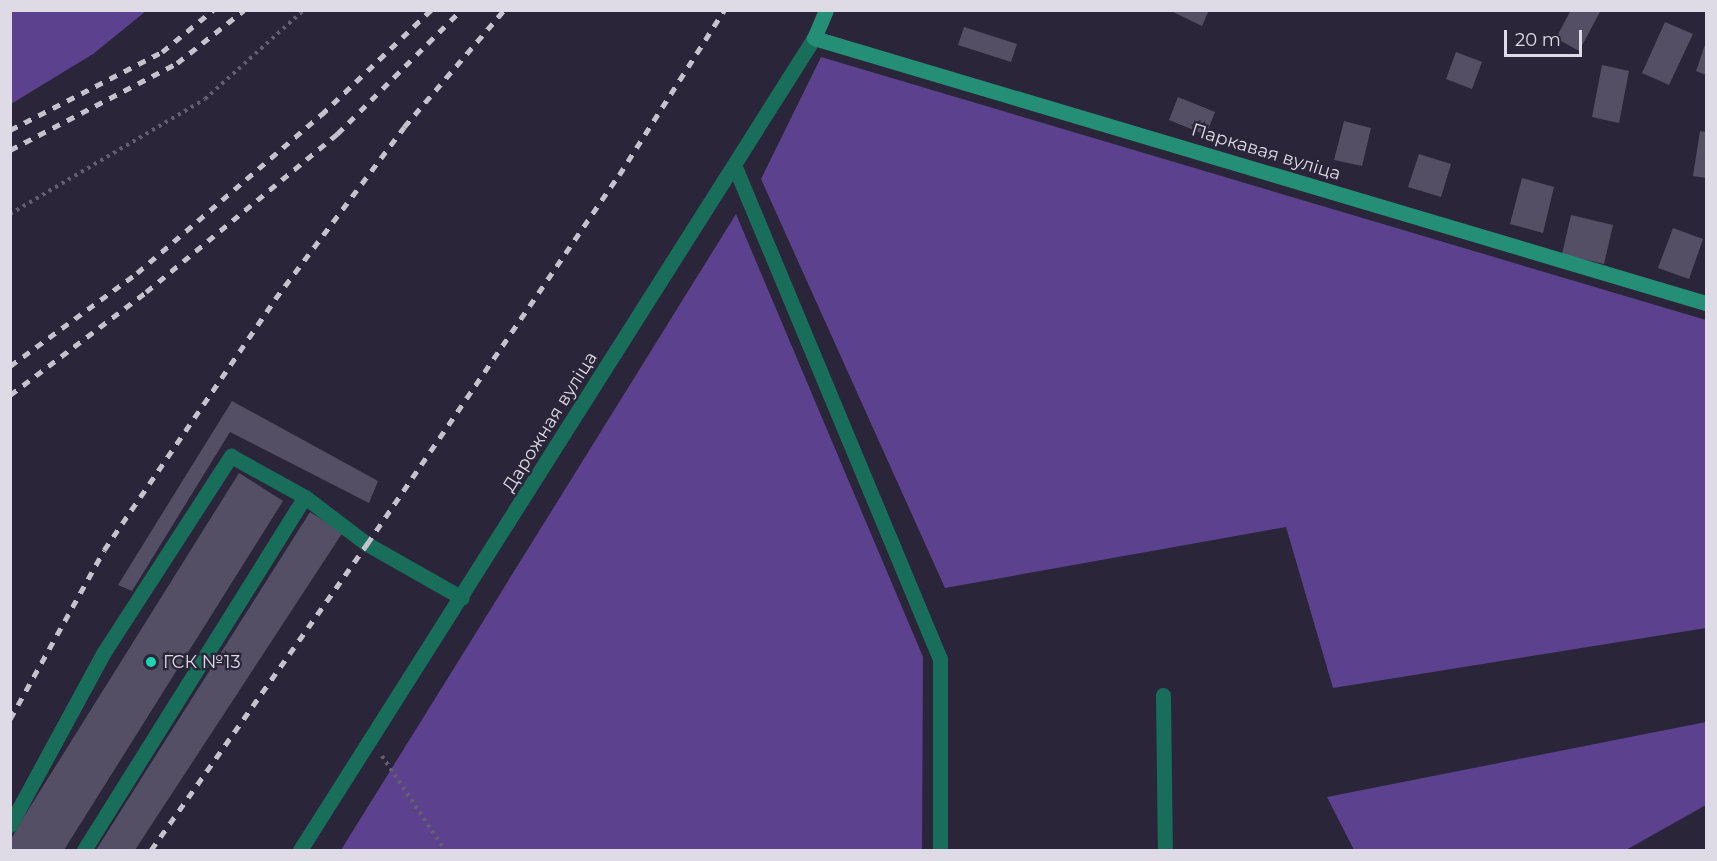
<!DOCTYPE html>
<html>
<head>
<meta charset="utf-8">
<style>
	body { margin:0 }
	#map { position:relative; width:1717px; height:861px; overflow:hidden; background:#2a2538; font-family:Montserrat,sans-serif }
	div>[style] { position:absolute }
	.forest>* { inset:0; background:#5c418f }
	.building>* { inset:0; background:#544f64 }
	.path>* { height:4px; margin-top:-2px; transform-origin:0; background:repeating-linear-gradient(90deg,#635f6f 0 3px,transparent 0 7.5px) }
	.lane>* { height:15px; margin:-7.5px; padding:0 7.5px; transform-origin:7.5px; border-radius:7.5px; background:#186d5b }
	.street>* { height:15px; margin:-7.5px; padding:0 7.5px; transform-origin:7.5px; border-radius:7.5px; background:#186d5b }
	.secondary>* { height:15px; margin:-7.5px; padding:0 7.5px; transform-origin:7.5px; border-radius:7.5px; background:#248e77 }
	.rail>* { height:4.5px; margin-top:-2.25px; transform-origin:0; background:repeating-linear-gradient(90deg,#c5c1ce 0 8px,transparent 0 16px) }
	.dots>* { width:16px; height:16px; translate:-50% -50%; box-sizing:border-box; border:3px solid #2a2538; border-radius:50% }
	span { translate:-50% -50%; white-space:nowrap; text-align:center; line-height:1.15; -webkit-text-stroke:4.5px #2a2538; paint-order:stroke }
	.street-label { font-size:18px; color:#dedbe7 }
	.poi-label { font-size:18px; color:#dedbe7 }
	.left { translate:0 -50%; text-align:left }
	.frame { position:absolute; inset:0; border:12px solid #dedbe7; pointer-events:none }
	.scale { position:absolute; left:1504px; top:30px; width:78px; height:27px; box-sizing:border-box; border:3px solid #dedbe7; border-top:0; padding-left:8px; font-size:18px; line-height:21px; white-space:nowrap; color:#dedbe7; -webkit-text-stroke:4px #2a2538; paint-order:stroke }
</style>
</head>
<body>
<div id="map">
	<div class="forest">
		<i style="clip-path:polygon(11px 10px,146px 10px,146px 11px,93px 54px,11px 104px)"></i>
		<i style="clip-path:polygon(821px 57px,1706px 320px,1706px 628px,1333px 688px,1286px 527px,945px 588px,761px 179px)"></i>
		<i style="clip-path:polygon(736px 214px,923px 657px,922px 850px,341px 850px)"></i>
		<i style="clip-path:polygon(1706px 722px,1706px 805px,1626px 850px,1354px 850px,1327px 797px)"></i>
	</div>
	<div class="building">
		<i style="clip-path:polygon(1169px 10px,1209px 10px,1202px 26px)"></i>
		<i style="clip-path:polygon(1571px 10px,1601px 10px,1579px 51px,1556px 38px)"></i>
		<i style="clip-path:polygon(1665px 22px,1693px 34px,1669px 85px,1642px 73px)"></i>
		<i style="clip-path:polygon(964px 27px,1017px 44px,1011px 62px,958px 45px)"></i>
		<i style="clip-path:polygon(1706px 42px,1706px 75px,1696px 71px)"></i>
		<i style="clip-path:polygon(1456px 52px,1482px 62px,1472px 89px,1446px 79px)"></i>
		<i style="clip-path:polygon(1602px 65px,1629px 71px,1619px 123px,1592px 117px)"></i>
		<i style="clip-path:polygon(1178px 97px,1215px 112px,1206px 135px,1169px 120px)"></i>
		<i style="clip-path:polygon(1344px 121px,1371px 128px,1362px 166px,1334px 160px)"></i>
		<i style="clip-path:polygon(1700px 131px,1706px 132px,1706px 178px,1693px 176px)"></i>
		<i style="clip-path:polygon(1419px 154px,1451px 164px,1441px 197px,1408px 187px)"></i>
		<i style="clip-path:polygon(1522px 178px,1554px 187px,1543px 233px,1510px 224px)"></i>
		<i style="clip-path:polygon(1571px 215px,1613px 225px,1604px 264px,1562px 254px)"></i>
		<i style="clip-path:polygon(1673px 228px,1703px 239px,1689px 279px,1658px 268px)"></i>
		<i style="clip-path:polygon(232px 401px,378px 481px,369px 503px,230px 432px,132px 591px,118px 585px)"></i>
		<i style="clip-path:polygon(239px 473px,283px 501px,64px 850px,10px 850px,10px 841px,20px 823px)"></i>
		<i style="clip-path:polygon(310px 512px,343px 532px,135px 850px,96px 850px)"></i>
	</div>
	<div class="path">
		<i style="left:10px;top:214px;width:226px;rotate:-30.5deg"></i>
		<i style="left:205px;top:99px;width:133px;rotate:-42deg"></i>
		<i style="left:382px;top:756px;width:113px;rotate:56.2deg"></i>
	</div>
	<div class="lane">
		<i style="left:735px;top:167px;width:533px;rotate:67.38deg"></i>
		<i style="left:940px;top:659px;width:191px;rotate:90deg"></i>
		<i style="left:1163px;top:695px;width:155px;rotate:89.3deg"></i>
		<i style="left:10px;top:825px;width:197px;rotate:-61.5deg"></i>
		<i style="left:104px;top:652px;width:234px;rotate:-57.1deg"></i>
		<i style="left:231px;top:456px;width:85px;rotate:29deg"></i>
		<i style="left:84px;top:850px;width:416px;rotate:-58deg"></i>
		<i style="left:305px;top:497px;width:78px;rotate:37.2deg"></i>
		<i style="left:367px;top:544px;width:109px;rotate:29.6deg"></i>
	</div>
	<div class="street">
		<i style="left:300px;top:850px;width:961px;rotate:-57.67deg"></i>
	</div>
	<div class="secondary">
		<i style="left:826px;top:10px;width:30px;rotate:113deg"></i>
		<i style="left:814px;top:38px;width:931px;rotate:16.55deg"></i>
	</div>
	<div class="rail">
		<i style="left:10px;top:130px;width:171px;rotate:-27.2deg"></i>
		<i style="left:162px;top:52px;width:66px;rotate:-39.5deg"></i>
		<i style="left:10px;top:150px;width:188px;rotate:-27.5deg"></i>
		<i style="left:177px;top:63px;width:85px;rotate:-38.3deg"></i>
		<i style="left:10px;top:366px;width:157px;rotate:-36.2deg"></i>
		<i style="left:137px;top:273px;width:243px;rotate:-40.7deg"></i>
		<i style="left:321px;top:115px;width:152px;rotate:-43.7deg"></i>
		<i style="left:10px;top:395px;width:171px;rotate:-37.1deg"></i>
		<i style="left:146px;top:292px;width:248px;rotate:-39.6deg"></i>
		<i style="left:337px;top:134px;width:175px;rotate:-45deg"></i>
		<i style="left:10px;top:719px;width:193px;rotate:-60.9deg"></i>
		<i style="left:104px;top:550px;width:304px;rotate:-55.7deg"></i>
		<i style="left:275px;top:299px;width:215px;rotate:-53.1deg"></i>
		<i style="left:404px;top:127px;width:154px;rotate:-49.5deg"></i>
		<i style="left:151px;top:850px;width:375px;rotate:-54.8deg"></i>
		<i style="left:367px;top:544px;width:447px;rotate:-55.7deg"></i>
		<i style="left:619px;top:175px;width:196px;rotate:-57.5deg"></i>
	</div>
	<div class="dots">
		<i style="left:151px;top:662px;background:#1bd5b1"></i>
	</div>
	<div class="street-label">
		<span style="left:1266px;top:152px;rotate:17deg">Паркавая вуліца</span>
		<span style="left:550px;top:422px;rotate:-58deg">Дарожная вуліца</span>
	</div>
	<div class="poi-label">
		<span class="left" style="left:163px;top:662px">ГСК №13</span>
	</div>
	<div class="frame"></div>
	<div class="scale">20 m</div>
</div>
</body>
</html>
